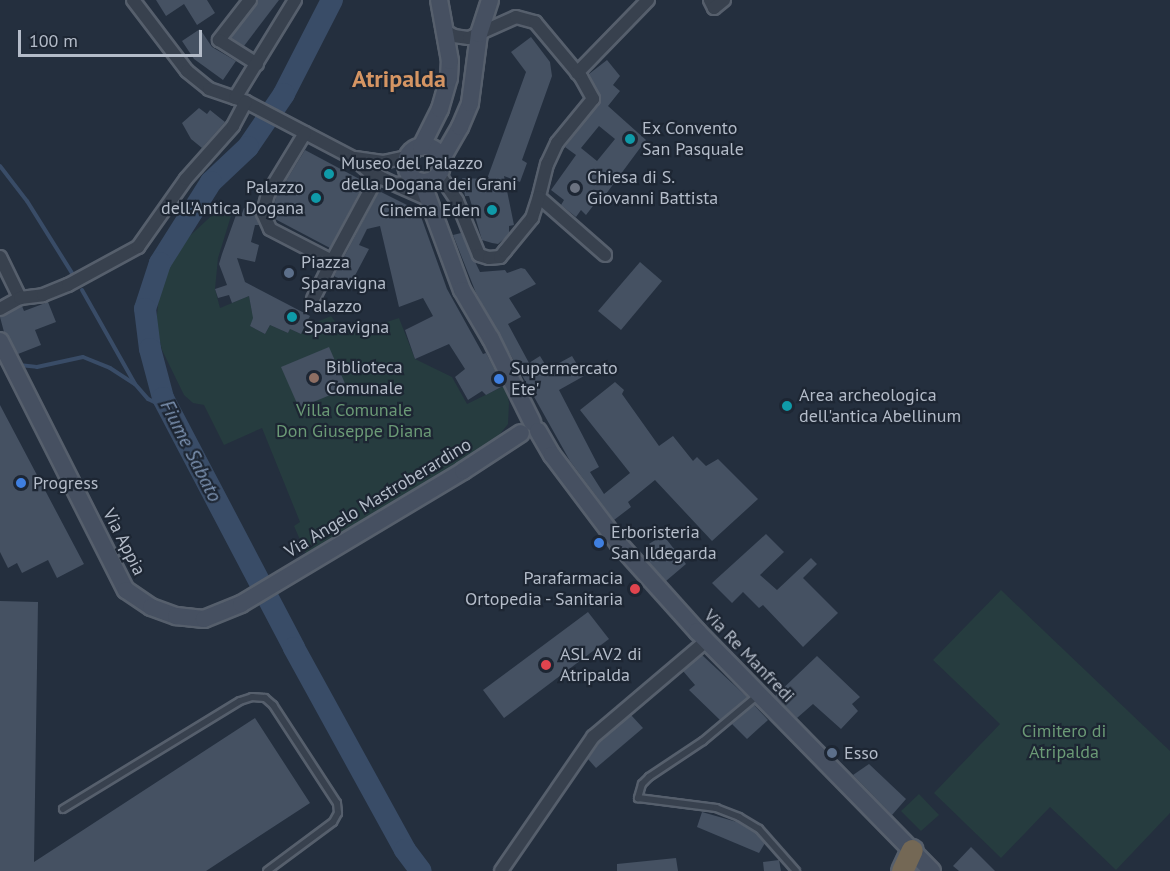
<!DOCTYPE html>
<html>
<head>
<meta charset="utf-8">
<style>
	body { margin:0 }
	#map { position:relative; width:1170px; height:871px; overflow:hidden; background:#242f3e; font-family:"PT Sans",sans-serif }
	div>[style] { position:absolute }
	.green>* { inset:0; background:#263c3f }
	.stream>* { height:4px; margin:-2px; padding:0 2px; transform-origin:2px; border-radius:2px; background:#394c67 }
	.river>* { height:22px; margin:-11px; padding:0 11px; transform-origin:11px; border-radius:11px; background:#394c67 }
	.building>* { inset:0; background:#455162 }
	.roads { filter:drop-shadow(2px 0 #565f6c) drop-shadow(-2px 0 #565f6c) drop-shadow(0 2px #565f6c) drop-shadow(0 -2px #565f6c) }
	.lane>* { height:6px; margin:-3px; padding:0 3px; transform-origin:3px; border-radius:3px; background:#38414e }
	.street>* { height:12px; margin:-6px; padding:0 6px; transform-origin:6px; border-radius:6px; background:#38414e }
	.secondary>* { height:16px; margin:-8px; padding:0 8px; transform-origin:8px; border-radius:8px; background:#465061 }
	.secondary>.ring { margin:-8px; padding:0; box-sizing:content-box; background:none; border:16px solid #465061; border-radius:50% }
	.highway>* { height:21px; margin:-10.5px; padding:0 10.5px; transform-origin:10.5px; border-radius:10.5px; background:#746855 }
	.dots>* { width:16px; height:16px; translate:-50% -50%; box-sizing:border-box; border:3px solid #1d2633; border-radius:50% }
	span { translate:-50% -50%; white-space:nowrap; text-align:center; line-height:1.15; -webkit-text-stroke:4.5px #1d2633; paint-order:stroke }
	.poi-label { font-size:18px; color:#b4bcc9 }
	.left { translate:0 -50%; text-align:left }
	.right { translate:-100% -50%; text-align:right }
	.park-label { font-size:18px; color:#6b9a76 }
	.street-label { font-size:18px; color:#b4bcc9 }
	.water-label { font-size:20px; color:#7c92b1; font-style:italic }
	.district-label { font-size:24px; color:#d59563; font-weight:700 }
	.scale { position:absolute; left:18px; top:30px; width:184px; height:27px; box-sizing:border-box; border:3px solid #b4bcc9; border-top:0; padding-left:8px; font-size:18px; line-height:21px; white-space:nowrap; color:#b4bcc9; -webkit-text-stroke:4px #1d2633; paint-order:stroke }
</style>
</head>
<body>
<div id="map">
	<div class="green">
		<i style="clip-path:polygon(220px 208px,231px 216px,218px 258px,215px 289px,220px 308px,249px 296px,252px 312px,255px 314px,250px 326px,265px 334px,270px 325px,288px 333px,290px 329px,301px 334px,309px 318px,317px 322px,331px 316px,337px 324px,359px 331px,399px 318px,415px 359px,452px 377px,467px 404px,506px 385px,509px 403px,508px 424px,496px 439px,307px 556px,294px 526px,300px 522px,262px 428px,224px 445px,204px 405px,193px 403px,184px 395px,162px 350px,156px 324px,160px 287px,167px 267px,182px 243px)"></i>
		<i style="clip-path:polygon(1001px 590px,1170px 751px,1170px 813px,1116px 870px,1050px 807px,1001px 858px,934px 793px,1000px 724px,933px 660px)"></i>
		<i style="clip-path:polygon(919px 794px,939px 815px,921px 831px,901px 811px)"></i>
	</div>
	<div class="stream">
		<i style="left:0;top:166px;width:44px;rotate:52.4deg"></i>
		<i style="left:27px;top:201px;width:85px;rotate:58deg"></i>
		<i style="left:82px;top:290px;width:108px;rotate:60.6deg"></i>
		<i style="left:135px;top:384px;width:20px;rotate:49deg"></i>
		<i style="left:148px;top:399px;width:21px;rotate:25deg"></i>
		<i style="left:19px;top:365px;width:18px;rotate:6deg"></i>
		<i style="left:37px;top:367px;width:47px;rotate:-12.3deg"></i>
		<i style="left:83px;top:357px;width:29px;rotate:22deg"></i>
		<i style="left:110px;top:368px;width:30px;rotate:33deg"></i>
	</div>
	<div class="river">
		<i style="left:332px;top:0;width:106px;rotate:117.1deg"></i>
		<i style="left:284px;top:94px;width:64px;rotate:124.2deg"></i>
		<i style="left:248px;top:147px;width:51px;rotate:136.6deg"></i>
		<i style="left:211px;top:182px;width:96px;rotate:122.2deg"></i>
		<i style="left:160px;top:263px;width:48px;rotate:108.1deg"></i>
		<i style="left:145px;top:309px;width:40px;rotate:82.9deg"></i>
		<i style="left:150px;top:349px;width:51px;rotate:75.1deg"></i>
		<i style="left:163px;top:398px;width:282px;rotate:62.3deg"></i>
		<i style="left:294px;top:648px;width:230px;rotate:61.2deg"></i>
		<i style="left:405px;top:850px;width:26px;rotate:53deg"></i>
	</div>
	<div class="building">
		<i style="clip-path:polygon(156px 0,207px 0,215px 13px,197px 25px,184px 4px,166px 16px)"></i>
		<i style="clip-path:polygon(258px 0,279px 0,244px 46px,231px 38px)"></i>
		<i style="clip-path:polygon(200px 29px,212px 47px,236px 61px,223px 80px,194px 59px,182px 41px)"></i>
		<i style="clip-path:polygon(531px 37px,550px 62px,552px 76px,522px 160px,527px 163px,520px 182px,504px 176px,514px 225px,509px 226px,509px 233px,505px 238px,498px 244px,492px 243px,482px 240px,469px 196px,465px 196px,462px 178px,487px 179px,526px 72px,511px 52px)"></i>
		<i style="clip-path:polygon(evenodd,607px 60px,620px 76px,613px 85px,620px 91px,608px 106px,646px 140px,606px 194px,603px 193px,586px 215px,581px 210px,576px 217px,561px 205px,564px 200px,551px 190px,576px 155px,565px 147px,601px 100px,589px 74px,607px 60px,599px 126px,615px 139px,597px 161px,581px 148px,599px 126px)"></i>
		<i style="clip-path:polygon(199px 108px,207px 114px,210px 110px,225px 122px,202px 148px,191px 139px,182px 123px)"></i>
		<i style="clip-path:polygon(305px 150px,365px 182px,330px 248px,275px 219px,272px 212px,276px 197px)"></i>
		<i style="clip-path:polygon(379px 191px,419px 211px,447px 289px,483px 354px,486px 353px,503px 386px,486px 395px,482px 391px,468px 400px,455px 377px,465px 369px,449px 344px,415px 359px,405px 330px,433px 316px,423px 298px,399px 307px,380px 226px,367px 229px,359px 245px,369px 249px,350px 285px,334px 276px)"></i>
		<i style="clip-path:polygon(244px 208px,255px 209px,259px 225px,255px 225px,251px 242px,259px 245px,255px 262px,237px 258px,245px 282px,310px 316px,301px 334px,290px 329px,288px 333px,270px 325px,265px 334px,250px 326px,253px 318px,249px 296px,232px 303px,229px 295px,218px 298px,215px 289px,227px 285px,219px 264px,222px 254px,236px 215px,241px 216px)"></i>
		<i style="clip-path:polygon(461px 233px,480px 272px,505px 270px,507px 273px,521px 268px,525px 269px,536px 284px,509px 298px,521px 317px,508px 324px,529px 363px,540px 356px,548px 369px,572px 356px,584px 376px,559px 390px,599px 467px,590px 472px,604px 494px,630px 473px,580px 410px,615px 382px,624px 390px,622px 394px,659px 446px,673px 436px,693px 461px,697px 457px,706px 466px,718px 459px,758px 499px,712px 541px,655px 480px,628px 502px,631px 507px,614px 520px,570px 461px,476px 293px,453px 235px)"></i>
		<i style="clip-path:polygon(640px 262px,662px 281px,621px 330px,598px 311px)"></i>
		<i style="clip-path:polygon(48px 302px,56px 322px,35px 330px,41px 345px,18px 354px,4px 332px,0 317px,22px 306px,24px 311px)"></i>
		<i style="clip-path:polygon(329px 347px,347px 388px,299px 408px,281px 367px)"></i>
		<i style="clip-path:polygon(0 405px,84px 564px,57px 578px,48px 560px,22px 573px,17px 563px,8px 568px,0 552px)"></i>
		<i style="clip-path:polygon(766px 534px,784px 552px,760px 575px,777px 590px,811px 558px,817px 564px,803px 578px,838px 613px,803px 647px,763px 605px,759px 608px,743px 592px,732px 603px,712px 583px)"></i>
		<i style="clip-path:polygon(663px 535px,686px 564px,666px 581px,646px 559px,655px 552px,649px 544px)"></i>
		<i style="clip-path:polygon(0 601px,38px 602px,34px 862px,255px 718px,310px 803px,206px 871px,0 871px)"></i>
		<i style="clip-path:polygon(588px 612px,609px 639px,504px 718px,483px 690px)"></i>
		<i style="clip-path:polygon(702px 655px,747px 697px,720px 720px,689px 690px,695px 685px,683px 671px)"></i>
		<i style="clip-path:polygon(817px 656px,860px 697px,852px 704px,858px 711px,841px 729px,813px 704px,797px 718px,775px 696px)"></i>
		<i style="clip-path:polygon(754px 705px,768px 720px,747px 739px,732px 724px)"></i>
		<i style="clip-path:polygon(631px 715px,643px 728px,596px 768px,588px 759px,599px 743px)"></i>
		<i style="clip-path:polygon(869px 764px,906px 799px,892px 815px,853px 775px)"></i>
		<i style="clip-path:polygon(702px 812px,737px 822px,756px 833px,765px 843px,759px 853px,697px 827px)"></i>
		<i style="clip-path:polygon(971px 847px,995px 871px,959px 871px,953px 866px)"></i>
		<i style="clip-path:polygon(676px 858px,678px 871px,617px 871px,617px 864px)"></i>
		<i style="clip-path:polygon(779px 860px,781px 871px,764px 871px,763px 862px)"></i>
	</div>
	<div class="roads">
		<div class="lane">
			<i style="left:758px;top:695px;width:72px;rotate:140.1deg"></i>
			<i style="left:703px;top:741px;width:65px;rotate:146.3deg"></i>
			<i style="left:649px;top:777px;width:10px;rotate:135deg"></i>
			<i style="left:642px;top:784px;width:15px;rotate:106deg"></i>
			<i style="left:638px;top:798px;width:79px;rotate:7.3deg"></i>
			<i style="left:716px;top:808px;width:25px;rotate:21deg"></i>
			<i style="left:739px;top:817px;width:23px;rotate:31deg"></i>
			<i style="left:759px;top:829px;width:56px;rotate:48.6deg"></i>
			<i style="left:63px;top:809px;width:207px;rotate:-31.4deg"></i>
			<i style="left:240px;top:701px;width:13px;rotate:-18deg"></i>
			<i style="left:252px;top:697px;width:13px;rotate:4deg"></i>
			<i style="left:265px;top:698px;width:11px;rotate:41deg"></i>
			<i style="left:273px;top:705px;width:117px;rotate:56.9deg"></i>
			<i style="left:337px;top:803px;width:10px;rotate:84deg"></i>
			<i style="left:338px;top:813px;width:10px;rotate:119deg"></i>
			<i style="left:333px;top:822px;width:82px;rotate:143.4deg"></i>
		</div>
		<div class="street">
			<i style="left:133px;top:0;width:89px;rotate:52.7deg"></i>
			<i style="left:187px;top:71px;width:28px;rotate:39deg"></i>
			<i style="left:209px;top:89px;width:39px;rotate:19deg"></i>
			<i style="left:246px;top:102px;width:121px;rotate:27.6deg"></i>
			<i style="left:353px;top:158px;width:23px;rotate:40deg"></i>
			<i style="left:371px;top:173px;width:26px;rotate:25deg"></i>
			<i style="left:395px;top:184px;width:27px;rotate:-4deg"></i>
			<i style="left:250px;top:0;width:51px;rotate:127.8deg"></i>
			<i style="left:219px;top:40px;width:45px;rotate:32.3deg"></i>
			<i style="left:710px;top:0;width:9px;rotate:63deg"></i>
			<i style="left:714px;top:8px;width:13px;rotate:-39deg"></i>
			<i style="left:445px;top:31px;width:10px;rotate:29deg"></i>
			<i style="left:454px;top:36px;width:15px;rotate:8deg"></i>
			<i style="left:469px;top:38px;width:51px;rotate:-24.1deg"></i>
			<i style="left:516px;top:17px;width:20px;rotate:15deg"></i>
			<i style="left:535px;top:22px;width:72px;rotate:50.1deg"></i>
			<i style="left:581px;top:77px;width:25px;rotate:61deg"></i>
			<i style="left:593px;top:99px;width:57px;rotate:129.3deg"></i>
			<i style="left:557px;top:143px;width:23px;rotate:115deg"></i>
			<i style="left:547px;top:164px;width:34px;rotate:104deg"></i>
			<i style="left:539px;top:197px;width:88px;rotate:41.3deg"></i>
			<i style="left:577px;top:73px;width:102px;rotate:-45.8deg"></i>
			<i style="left:235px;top:98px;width:115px;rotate:-58.5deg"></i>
			<i style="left:305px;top:133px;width:71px;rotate:121.2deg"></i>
			<i style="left:268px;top:194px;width:20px;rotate:105deg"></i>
			<i style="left:263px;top:213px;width:17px;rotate:66deg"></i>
			<i style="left:270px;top:229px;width:70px;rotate:27.3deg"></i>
			<i style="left:332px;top:261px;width:97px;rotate:-61.6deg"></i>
			<i style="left:355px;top:158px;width:28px;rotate:8deg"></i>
			<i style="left:383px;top:162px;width:25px;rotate:-12deg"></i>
			<i style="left:439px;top:174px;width:32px;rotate:56deg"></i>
			<i style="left:457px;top:201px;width:58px;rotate:67.8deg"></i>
			<i style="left:479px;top:255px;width:10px;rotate:17deg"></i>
			<i style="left:489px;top:258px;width:11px;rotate:-5deg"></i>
			<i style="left:500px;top:257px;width:8px;rotate:-50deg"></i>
			<i style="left:505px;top:251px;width:43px;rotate:-50.7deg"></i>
			<i style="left:532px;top:218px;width:22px;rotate:-72deg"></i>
			<i style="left:396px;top:185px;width:36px;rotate:24deg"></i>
			<i style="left:0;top:257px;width:46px;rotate:64deg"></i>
			<i style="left:313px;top:299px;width:42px;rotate:-63.4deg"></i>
			<i style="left:0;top:309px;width:23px;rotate:-29deg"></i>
			<i style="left:20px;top:298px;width:23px;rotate:-7deg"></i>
			<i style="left:43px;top:295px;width:27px;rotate:-22deg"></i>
			<i style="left:68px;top:285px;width:80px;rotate:-28.5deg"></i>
			<i style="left:138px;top:247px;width:83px;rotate:-54.8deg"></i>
			<i style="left:186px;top:179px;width:71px;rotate:-48.4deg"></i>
			<i style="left:233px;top:126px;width:27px;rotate:-62deg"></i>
			<i style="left:501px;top:871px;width:163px;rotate:-55.5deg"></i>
			<i style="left:593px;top:737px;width:148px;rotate:-40.3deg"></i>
		</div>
		<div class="secondary">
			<i class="ring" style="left:406px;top:146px;width:20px;height:20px"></i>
			<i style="left:421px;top:147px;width:42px;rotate:-63.4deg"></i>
			<i style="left:440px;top:109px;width:32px;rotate:-74deg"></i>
			<i style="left:449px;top:78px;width:17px;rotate:-87deg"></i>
			<i style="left:450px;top:61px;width:62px;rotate:-100.2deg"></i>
			<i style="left:441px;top:160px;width:38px;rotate:-60deg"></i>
			<i style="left:460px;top:127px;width:26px;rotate:-67deg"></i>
			<i style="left:470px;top:103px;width:70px;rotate:-82.6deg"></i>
			<i style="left:479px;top:34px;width:36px;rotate:-72deg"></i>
			<i style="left:422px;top:182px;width:115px;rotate:69.7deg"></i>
			<i style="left:462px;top:290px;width:57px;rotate:59.4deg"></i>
			<i style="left:491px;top:339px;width:93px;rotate:63.7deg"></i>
			<i style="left:0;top:341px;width:279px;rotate:63.2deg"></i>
			<i style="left:126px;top:590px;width:30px;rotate:34deg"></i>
			<i style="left:151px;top:607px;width:27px;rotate:20deg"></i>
			<i style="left:176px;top:616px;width:28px;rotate:6deg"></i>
			<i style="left:204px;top:619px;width:40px;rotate:-22deg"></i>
			<i style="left:241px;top:604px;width:259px;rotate:-30.9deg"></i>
			<i style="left:463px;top:471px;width:69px;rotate:-33.2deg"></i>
			<i style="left:538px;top:431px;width:28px;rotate:60deg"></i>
			<i style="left:552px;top:455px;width:111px;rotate:53deg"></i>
			<i style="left:619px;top:544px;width:117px;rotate:48.1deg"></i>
			<i style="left:697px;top:631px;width:336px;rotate:45.6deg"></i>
		</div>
		<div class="highway">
			<i style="left:902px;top:871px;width:23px;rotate:-65deg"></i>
		</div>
	</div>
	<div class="dots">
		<i style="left:630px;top:139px;background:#0f9aa8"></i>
		<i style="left:329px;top:174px;background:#0f9aa8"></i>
		<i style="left:575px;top:188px;background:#6b7280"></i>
		<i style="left:316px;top:198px;background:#0f9aa8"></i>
		<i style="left:492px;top:210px;background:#0f9aa8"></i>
		<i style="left:289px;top:273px;background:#5c6f8a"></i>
		<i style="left:292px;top:317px;background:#0f9aa8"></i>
		<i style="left:314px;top:378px;background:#8d6e63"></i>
		<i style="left:499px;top:379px;background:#3f7fe0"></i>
		<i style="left:787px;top:406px;background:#0f9aa8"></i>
		<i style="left:21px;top:483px;background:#3f7fe0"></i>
		<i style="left:599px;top:543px;background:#3f7fe0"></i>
		<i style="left:635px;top:589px;background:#e0444e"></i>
		<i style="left:546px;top:665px;background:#e0444e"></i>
		<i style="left:832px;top:753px;background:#5c6f8a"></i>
	</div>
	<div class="poi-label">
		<span class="left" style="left:642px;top:139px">Ex Convento<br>San Pasquale</span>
		<span class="left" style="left:341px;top:174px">Museo del Palazzo<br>della Dogana dei Grani</span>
		<span class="left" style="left:587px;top:188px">Chiesa di S.<br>Giovanni Battista</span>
		<span class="right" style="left:304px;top:198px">Palazzo<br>dell'Antica Dogana</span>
		<span class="right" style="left:480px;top:210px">Cinema Eden</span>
		<span class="left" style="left:301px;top:273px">Piazza<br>Sparavigna</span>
		<span class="left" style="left:304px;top:317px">Palazzo<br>Sparavigna</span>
		<span class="left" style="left:326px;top:378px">Biblioteca<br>Comunale</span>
		<span class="left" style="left:511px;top:379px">Supermercato<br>Ete'</span>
		<span class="left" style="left:799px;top:406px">Area archeologica<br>dell'antica Abellinum</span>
		<span class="left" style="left:33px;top:483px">Progress</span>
		<span class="left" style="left:611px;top:543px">Erboristeria<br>San Ildegarda</span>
		<span class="right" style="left:623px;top:589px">Parafarmacia<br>Ortopedia - Sanitaria</span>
		<span class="left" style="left:560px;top:665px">ASL AV2 di<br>Atripalda</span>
		<span class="left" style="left:844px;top:753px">Esso</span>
	</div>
	<div class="park-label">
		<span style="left:354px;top:421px">Villa Comunale<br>Don Giuseppe Diana</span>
		<span style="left:1064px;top:742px">Cimitero di<br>Atripalda</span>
	</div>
	<div class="street-label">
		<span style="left:378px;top:498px;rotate:-31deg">Via Angelo Mastroberardino</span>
		<span style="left:124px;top:542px;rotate:63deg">Via Appia</span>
		<span style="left:749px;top:656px;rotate:46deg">Via Re Manfredi</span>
	</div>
	<div class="water-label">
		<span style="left:191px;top:451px;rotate:63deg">Fiume Sabato</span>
	</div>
	<div class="district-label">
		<span style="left:399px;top:79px">Atripalda</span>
	</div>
	<div class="scale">100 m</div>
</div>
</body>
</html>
